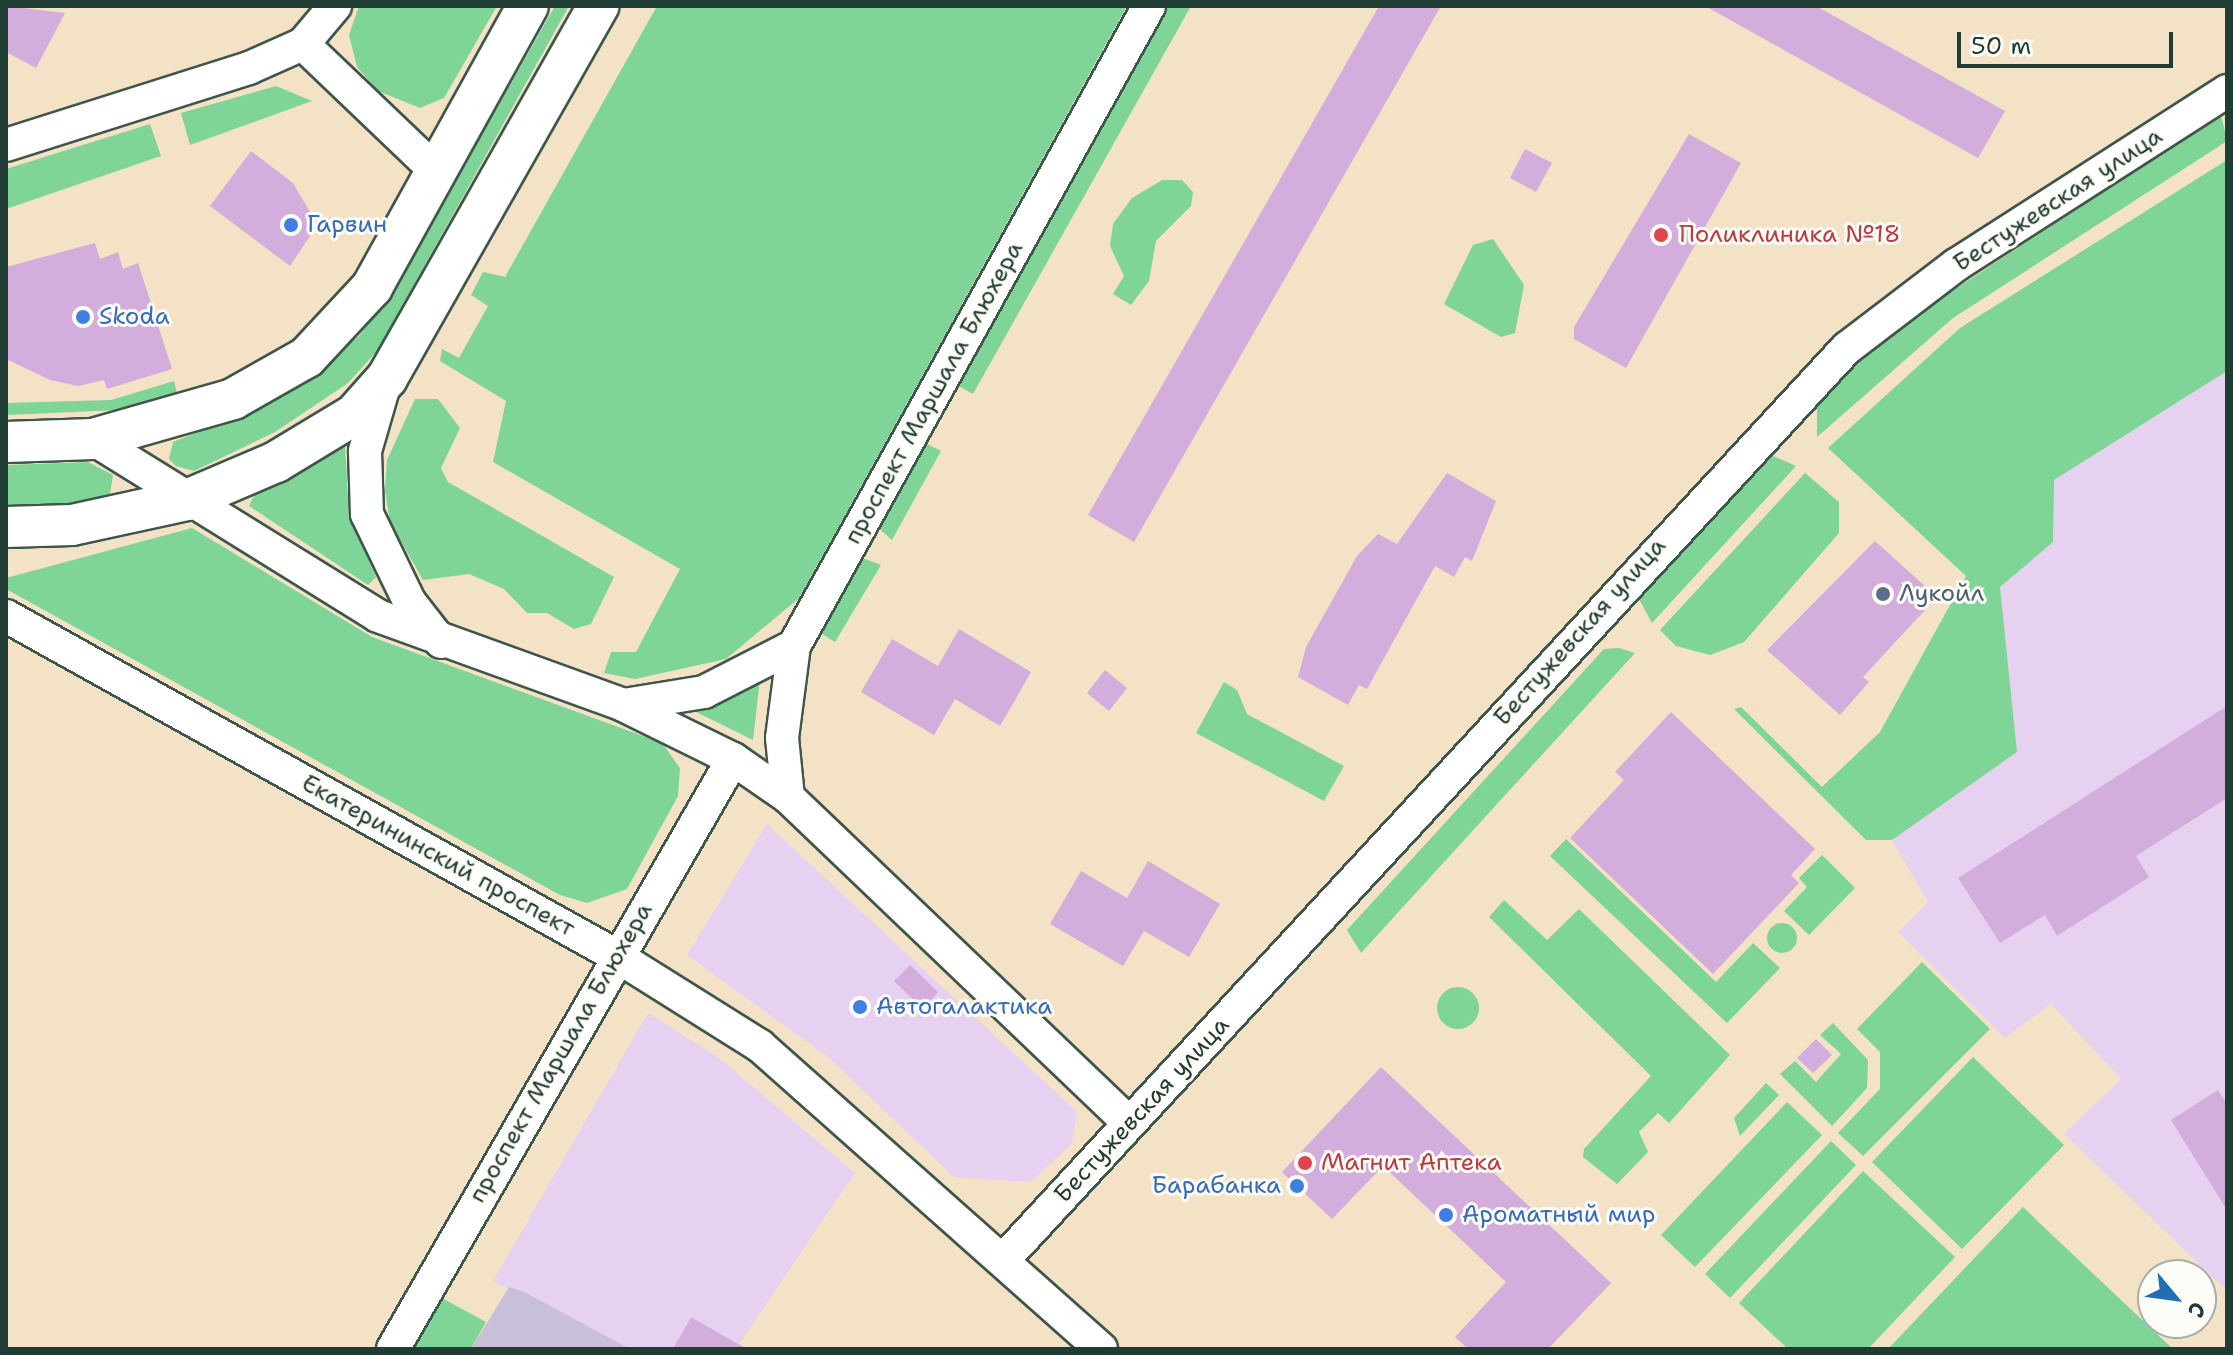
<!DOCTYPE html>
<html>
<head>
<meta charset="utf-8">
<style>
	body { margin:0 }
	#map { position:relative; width:2233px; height:1355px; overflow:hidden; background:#f3e2c6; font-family:"Shantell Sans",sans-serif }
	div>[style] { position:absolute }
	.built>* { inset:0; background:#e6d2f0 }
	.industrial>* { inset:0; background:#c8bfd8 }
	.green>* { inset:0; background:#7fd497 }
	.round { border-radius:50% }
	.building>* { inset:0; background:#d3aedc }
	.roads { filter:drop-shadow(2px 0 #3f564a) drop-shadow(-2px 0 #3f564a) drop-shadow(0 2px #3f564a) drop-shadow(0 -2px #3f564a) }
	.minor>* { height:32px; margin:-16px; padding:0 16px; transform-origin:16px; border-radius:16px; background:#fff }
	.major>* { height:40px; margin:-20px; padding:0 20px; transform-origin:20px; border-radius:20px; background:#fff }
	.dots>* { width:22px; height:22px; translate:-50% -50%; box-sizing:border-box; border:4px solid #fdfcf7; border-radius:50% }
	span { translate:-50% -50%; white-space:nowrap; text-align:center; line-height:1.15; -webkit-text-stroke:6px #fdfcf7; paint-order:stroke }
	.street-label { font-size:24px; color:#1f3d34 }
	.shop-label { font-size:24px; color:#366cbe }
	.left { translate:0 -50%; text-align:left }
	.right { translate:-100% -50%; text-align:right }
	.health-label { font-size:24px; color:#be3a42 }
	.service-label { font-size:24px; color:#4e5e75 }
	.frame { position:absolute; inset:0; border:8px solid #1f3d34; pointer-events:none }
	.north { position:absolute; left:2137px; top:1259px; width:80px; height:80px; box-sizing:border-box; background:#fdfcf7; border:2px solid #a4b0a9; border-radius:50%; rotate:119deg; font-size:22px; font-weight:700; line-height:32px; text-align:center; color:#1f3d34 }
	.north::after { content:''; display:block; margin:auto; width:28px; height:36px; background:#1f6fb2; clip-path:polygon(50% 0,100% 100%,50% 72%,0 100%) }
	.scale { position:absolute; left:1957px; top:32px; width:216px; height:36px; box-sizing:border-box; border:4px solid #1f3d34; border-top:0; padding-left:10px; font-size:24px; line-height:28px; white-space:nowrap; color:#1f3d34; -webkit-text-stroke:6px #fdfcf7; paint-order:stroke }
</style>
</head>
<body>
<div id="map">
	<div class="built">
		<i style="clip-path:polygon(2227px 371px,2227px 1291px,2064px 1134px,2121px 1079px,2051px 1004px,2005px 1038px,1898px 932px,1928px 902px,1892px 840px,2017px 752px,2000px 587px,2053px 542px,2053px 480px)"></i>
		<i style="clip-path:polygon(767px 824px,1077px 1112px,1072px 1143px,1031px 1182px,954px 1177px,829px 1058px,687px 955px)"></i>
		<i style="clip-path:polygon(648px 1013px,718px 1057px,855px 1173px,739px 1344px,691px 1317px,673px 1349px,630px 1349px,493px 1281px)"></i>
	</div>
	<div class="industrial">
		<i style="clip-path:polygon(509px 1287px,526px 1293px,630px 1349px,471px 1349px)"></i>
	</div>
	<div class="green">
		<i style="clip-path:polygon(359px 6px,497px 6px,444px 98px,420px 108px,378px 91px,357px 67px,349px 35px)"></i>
		<i style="clip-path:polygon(555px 6px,569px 6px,377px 351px,348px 383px,275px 432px,194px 471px,176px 466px,169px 459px,173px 442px,265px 406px,359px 336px,388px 299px)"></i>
		<i style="clip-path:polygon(657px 6px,1127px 6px,799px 598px,726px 659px,635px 679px,604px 673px,611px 652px,636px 652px,680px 569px,493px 462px,506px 401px,440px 361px,442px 349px,459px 358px,488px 306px,471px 295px,483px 272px,505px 277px)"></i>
		<i style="clip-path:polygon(1167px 6px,1191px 6px,973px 394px,955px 384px)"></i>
		<i style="clip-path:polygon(276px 86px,312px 101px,190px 145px,181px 113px)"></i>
		<i style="clip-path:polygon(2221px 115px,2227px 141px,1953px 318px,1817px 437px,1817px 401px,1897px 327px)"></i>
		<i style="clip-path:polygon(150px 124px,161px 156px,6px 209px,6px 169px)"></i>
		<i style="clip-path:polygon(2227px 160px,2227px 371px,2054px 480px,2053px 542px,2000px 587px,2017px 752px,1892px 840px,1866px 840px,1734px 709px,1741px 707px,1822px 787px,1880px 732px,1966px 576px,1828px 448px,1960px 328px)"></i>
		<i style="clip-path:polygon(1162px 180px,1182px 180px,1193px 192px,1191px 206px,1156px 241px,1149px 281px,1131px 305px,1113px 294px,1124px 276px,1110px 246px,1113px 224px,1132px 198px)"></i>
		<i style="clip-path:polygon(1493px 239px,1524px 285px,1515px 333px,1501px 337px,1444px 304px,1473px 245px)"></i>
		<i style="clip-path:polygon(174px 381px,177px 393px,118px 410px,6px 415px,6px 403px,111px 400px)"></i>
		<i style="clip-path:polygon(415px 399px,438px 399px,460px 428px,441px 468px,448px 482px,614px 577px,591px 624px,574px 629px,547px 613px,527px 613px,504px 589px,469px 574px,423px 580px,390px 522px,385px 490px,387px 460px)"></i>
		<i style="clip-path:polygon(923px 442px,941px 451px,892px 540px,875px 525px)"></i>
		<i style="clip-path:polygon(345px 444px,349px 515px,376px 577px,368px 585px,249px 506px,254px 495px)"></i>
		<i style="clip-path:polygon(1771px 455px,1796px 466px,1652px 623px,1639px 599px)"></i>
		<i style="clip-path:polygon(88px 462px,113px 475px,109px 500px,6px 511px,6px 465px)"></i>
		<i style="clip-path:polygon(1805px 473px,1839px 502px,1839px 533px,1744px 642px,1710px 655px,1676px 646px,1660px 630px)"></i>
		<i style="clip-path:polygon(192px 528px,372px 637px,662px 743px,680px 768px,678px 796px,627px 889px,587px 903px,560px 895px,6px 589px,6px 578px)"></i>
		<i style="clip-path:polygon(860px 557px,881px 565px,835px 642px,819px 632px)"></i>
		<i style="clip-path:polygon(1619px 648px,1635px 653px,1361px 953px,1347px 930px,1604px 649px)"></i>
		<i style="clip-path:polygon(760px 679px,753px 740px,690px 709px)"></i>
		<i style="clip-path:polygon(1224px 682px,1237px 690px,1247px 714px,1344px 766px,1324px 801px,1196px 733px)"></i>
		<i style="clip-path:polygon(1566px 839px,1716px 982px,1753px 943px,1780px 968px,1727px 1023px,1550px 856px)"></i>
		<i style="clip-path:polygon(1822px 855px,1855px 888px,1809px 935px,1784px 911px,1807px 887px,1799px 878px)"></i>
		<i style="clip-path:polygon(1504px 900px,1547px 940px,1579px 909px,1730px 1055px,1669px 1123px,1658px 1113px,1639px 1132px,1648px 1152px,1617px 1184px,1583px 1157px,1584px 1149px,1651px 1076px,1489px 917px)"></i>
		<i class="round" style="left:1767px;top:923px;width:30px;height:30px"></i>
		<i style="clip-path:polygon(1922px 962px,1990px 1029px,1863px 1156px,1838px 1133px,1880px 1089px,1880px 1052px,1857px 1029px)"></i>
		<i class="round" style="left:1437px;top:987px;width:42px;height:42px"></i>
		<i style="clip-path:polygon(1833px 1023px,1868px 1060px,1867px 1088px,1832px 1126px,1780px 1074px,1795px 1061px,1816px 1082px,1841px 1054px,1820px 1035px)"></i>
		<i style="clip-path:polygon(1973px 1057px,2064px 1145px,1962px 1249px,1872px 1162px)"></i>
		<i style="clip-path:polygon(1766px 1083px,1779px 1095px,1740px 1136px,1734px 1118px)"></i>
		<i style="clip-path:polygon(1787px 1102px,1822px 1135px,1695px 1267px,1661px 1235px)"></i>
		<i style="clip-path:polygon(1831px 1141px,1856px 1165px,1730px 1298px,1705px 1274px)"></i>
		<i style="clip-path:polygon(1863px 1171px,1955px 1257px,1868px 1349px,1788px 1349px,1739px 1303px)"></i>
		<i style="clip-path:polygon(2023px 1207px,2049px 1232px,2173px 1349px,1888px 1349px)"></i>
		<i style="clip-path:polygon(442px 1298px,486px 1322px,471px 1349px,413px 1349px)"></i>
	</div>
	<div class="building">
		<i style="clip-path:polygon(6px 6px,65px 13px,36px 68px,6px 52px)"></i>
		<i style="clip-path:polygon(1379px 6px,1441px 6px,1134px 542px,1088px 515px)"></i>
		<i style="clip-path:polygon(1705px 6px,1816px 6px,2005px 111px,1978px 158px)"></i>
		<i style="clip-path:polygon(1689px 134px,1741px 163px,1626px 368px,1574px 339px,1574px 327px)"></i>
		<i style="clip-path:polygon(1525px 149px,1552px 163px,1536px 192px,1510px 178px)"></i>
		<i style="clip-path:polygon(251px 151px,293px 183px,310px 212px,310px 236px,290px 266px,210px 206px)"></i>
		<i style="clip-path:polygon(95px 243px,100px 259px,118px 252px,123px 269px,138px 263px,172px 369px,107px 389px,104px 380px,78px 386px,50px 380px,6px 359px,6px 267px)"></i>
		<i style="clip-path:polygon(1447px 473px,1496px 501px,1472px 561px,1465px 557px,1454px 577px,1435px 566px,1367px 689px,1359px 685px,1348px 705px,1298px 677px,1306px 647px,1357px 556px,1378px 534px,1397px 544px)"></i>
		<i style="clip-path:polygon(1875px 541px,1937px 597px,1863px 677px,1869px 682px,1840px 715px,1767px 650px)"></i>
		<i style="clip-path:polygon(959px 629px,1031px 672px,1000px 726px,955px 699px,934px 735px,861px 692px,892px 639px,938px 666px)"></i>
		<i style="clip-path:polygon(1105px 670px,1127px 688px,1109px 711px,1087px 693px)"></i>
		<i style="clip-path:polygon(2227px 706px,2227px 798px,2136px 856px,2149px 877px,2057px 936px,2045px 915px,2000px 943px,1958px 878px)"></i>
		<i style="clip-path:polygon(1671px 712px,1815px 849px,1791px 875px,1799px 883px,1713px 974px,1570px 838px,1624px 780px,1615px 772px)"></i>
		<i style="clip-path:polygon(1148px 861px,1220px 904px,1189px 957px,1144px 931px,1123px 966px,1050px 924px,1081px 871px,1127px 898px)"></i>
		<i style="clip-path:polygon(910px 965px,938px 992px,923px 1009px,894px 981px)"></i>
		<i style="clip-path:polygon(1816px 1039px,1832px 1055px,1813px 1073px,1797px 1058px)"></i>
		<i style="clip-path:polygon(1381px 1067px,1611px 1283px,1548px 1349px,1468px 1349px,1455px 1337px,1506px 1282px,1383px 1166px,1332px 1219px,1282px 1172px)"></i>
		<i style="clip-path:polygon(2218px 1090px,2227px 1104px,2227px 1210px,2171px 1120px)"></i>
		<i style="clip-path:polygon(691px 1317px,747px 1349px,673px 1349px)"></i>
	</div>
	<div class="roads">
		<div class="minor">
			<i style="left:303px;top:44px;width:184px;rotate:43.7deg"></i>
			<i style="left:6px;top:145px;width:255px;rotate:-17.6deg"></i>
			<i style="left:249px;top:68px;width:59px;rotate:-24deg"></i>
			<i style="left:303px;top:44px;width:50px;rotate:-49.9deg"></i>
			<i style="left:383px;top:389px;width:65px;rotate:106.2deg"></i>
			<i style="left:365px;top:451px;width:63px;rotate:88.2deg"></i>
			<i style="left:367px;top:514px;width:97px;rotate:64.2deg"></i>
			<i style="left:409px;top:601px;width:52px;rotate:52deg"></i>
			<i style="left:93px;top:439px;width:335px;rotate:31.8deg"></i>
			<i style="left:378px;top:616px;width:258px;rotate:19.9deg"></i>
			<i style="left:621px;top:704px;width:125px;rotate:26.2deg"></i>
			<i style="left:733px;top:759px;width:67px;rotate:34.6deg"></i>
			<i style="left:788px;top:797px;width:472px;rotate:43.7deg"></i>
			<i style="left:6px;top:616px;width:697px;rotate:29.1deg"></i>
			<i style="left:615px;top:955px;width:171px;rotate:32.1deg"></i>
			<i style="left:760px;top:1046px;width:456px;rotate:41.6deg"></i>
			<i style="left:630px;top:704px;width:75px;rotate:-9.2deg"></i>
			<i style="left:704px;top:692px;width:101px;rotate:-27.1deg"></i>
			<i style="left:788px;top:797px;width:59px;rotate:-95.8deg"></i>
			<i style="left:782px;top:738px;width:93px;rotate:-82.6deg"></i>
			<i style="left:794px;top:646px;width:732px;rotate:-60.98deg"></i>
			<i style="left:1006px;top:1257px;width:1238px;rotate:-47.23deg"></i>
			<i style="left:1847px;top:348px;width:137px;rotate:-37.3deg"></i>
			<i style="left:1956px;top:265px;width:322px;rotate:-32.7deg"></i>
			<i style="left:393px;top:1349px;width:681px;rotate:-60.05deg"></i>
		</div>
		<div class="major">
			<i style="left:6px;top:442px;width:87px;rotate:-2deg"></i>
			<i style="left:93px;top:439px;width:146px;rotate:-15.9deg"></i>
			<i style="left:233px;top:399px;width:85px;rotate:-29.6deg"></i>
			<i style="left:307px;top:357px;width:96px;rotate:-47.1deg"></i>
			<i style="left:372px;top:287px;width:321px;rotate:-61deg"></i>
			<i style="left:6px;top:527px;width:66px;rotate:-1.7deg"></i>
			<i style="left:72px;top:525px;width:118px;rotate:-12.3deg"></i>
			<i style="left:187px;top:500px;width:97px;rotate:-23.1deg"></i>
			<i style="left:276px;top:462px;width:91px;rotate:-31.1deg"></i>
			<i style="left:354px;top:415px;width:50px;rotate:-48.3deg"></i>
			<i style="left:387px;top:378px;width:428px;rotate:-60.4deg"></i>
		</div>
	</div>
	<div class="dots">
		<i style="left:291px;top:225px;background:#3f7fe0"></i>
		<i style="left:1661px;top:235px;background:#e0444e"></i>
		<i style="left:83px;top:317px;background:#3f7fe0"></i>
		<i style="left:1883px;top:594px;background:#5c6f8a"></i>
		<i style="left:860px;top:1007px;background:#3f7fe0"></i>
		<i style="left:1305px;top:1163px;background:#e0444e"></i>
		<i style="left:1297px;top:1186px;background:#3f7fe0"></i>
		<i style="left:1446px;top:1215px;background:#3f7fe0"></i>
	</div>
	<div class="street-label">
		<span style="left:2058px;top:200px;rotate:-33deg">Бестужевская улица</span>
		<span style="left:934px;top:393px;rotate:-61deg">проспект Маршала Блюхера</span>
		<span style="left:1580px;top:632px;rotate:-48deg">Бестужевская улица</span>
		<span style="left:438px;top:856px;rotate:29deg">Екатерининский проспект</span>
		<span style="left:561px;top:1053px;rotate:-60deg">проспект Маршала Блюхера</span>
		<span style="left:1142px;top:1110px;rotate:-47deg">Бестужевская улица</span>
	</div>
	<div class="shop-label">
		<span class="left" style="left:307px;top:225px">Гарвин</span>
		<span class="left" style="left:99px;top:317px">Skoda</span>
		<span class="left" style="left:876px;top:1007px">Автогалактика</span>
		<span class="right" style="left:1281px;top:1186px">Барабанка</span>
		<span class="left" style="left:1462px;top:1215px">Ароматный мир</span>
	</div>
	<div class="health-label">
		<span class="left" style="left:1679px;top:235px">Поликлиника №18</span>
		<span class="left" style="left:1321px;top:1163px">Магнит Аптека</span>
	</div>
	<div class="service-label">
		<span class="left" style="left:1899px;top:594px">Лукойл</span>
	</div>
	<div class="frame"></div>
	<div class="north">С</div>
	<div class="scale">50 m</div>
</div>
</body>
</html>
